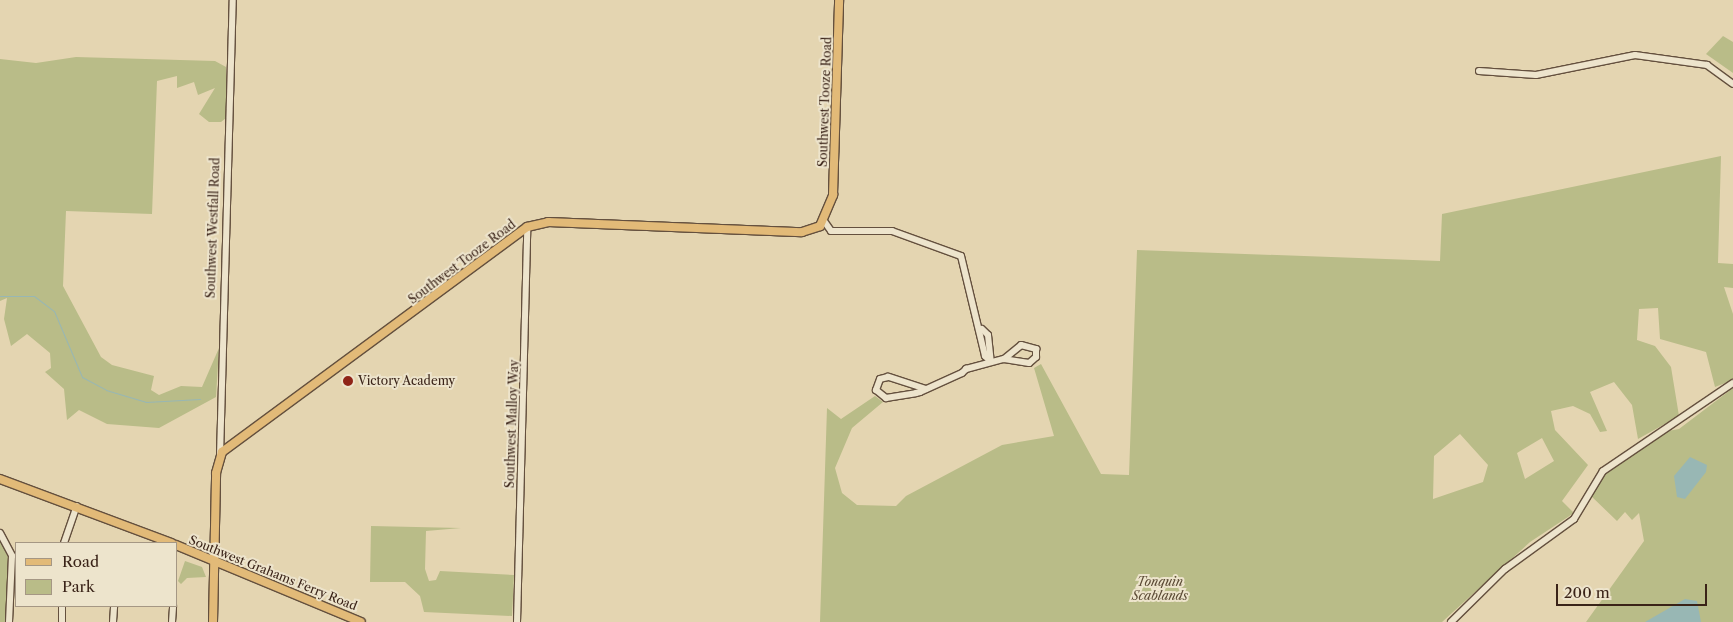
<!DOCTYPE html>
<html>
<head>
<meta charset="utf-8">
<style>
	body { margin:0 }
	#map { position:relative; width:1733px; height:622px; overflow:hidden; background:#e4d5b1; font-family:"Libre Caslon Text",serif }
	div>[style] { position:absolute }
	.green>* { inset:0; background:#b9bc88 }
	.water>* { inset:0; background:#98b7b4 }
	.stream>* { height:1px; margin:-0.5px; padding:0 0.5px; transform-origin:0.5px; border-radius:0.5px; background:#98b7b4 }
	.roads { filter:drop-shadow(1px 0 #64503e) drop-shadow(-1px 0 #64503e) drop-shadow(0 1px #64503e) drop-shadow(0 -1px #64503e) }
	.minor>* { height:6px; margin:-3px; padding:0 3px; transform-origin:3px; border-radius:3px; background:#ede4cc }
	.major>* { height:8px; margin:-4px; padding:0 4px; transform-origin:4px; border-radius:4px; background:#e2ba78 }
	.dots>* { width:14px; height:14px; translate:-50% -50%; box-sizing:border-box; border:2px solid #ede4cc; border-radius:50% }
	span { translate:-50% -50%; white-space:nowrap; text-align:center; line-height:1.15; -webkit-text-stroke:4px #ede4cc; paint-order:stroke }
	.street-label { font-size:12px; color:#3a2318 }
	.poi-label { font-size:12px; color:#3a2318 }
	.left { translate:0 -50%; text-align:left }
	.park-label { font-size:12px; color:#5a4934; font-style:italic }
	.legend { position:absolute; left:15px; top:542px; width:162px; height:65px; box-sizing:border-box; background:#ede4cc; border:1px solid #a59784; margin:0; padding:6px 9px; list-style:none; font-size:15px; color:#3a2318 }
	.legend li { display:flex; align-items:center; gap:10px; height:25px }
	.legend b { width:25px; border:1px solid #a59784 }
	.scale { position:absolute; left:1556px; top:584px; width:151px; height:22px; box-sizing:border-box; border:2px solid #3a2318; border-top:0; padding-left:6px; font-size:15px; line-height:18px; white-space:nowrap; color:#3a2318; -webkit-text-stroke:4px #ede4cc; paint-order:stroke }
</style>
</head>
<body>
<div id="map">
	<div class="green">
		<i style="clip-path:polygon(1723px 36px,1733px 42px,1733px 73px,1706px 54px)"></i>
		<i style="clip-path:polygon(76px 57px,215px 61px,226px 67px,226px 118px,221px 122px,209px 122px,199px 114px,215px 88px,198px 95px,194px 82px,177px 88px,177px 76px,157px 81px,152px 214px,66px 211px,63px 286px,101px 357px,112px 365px,154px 376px,151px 390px,159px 395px,181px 386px,202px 387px,219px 348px,216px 397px,159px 428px,107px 424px,79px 410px,67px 420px,64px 389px,45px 372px,51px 368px,50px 353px,27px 334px,11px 346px,4px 319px,7px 298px,0 301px,0 59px,36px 63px)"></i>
		<i style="clip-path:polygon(evenodd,1721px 156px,1718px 263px,1733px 264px,1733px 288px,1724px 287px,1733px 314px,1733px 380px,1715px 387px,1706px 352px,1660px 339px,1658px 308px,1639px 309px,1637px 340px,1655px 346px,1671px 367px,1679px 416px,1638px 439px,1632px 405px,1614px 382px,1590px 392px,1607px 431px,1600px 432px,1590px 414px,1573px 406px,1551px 411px,1555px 430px,1588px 465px,1562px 501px,1574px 513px,1530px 542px,1442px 622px,820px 622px,827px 408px,841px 419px,875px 396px,883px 402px,852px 428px,835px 468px,842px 493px,857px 505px,896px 506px,906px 496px,1002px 445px,1054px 436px,1034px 368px,1041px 364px,1101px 474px,1129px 475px,1137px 250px,1440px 261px,1442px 214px,1721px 156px,1460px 434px,1488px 465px,1483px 482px,1433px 499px,1434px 456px,1460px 434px,1721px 156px,1542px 438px,1554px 461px,1525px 479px,1517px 453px,1542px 438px)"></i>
		<i style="clip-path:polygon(1733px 388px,1733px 622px,1586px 622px,1644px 541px,1639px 513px,1632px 520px,1625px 512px,1617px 521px,1589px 494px,1599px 476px,1668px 431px,1679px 429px)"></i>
		<i style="clip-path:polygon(371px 526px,461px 528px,426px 531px,425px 569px,429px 581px,436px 580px,440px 571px,514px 575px,512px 616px,424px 612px,420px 596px,405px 582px,370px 582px)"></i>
		<i style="clip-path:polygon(0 540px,8px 557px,6px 622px,0 622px)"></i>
		<i style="clip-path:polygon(185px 561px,202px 567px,206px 577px,187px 578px,181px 584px,178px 581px)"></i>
	</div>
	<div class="water">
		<i style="clip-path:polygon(1690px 457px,1707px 465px,1706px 472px,1685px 499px,1677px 497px,1674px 476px)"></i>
		<i style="clip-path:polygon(1685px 599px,1697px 601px,1701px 622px,1645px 622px)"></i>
	</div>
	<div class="stream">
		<i style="left:0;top:296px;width:34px"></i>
		<i style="left:34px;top:296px;width:25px;rotate:37deg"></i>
		<i style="left:54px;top:311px;width:72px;rotate:67deg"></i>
		<i style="left:82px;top:377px;width:27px;rotate:28deg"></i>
		<i style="left:106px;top:390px;width:42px;rotate:16.7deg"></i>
		<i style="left:146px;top:402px;width:54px;rotate:-3.2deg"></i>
	</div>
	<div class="roads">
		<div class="minor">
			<i style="left:1479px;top:71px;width:57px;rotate:4deg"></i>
			<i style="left:1536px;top:75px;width:101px;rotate:-11.4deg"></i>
			<i style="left:1635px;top:55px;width:73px;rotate:7.9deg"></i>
			<i style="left:1707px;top:65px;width:32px;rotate:36deg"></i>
			<i style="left:824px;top:221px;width:12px;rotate:55deg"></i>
			<i style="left:831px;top:231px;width:61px"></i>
			<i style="left:892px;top:231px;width:73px;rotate:19.9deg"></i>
			<i style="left:961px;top:256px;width:103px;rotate:76.5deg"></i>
			<i style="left:985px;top:356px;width:8px;rotate:45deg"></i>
			<i style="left:982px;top:329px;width:8px;rotate:45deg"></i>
			<i style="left:988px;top:335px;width:27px;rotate:84deg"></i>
			<i style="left:1021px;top:345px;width:16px;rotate:15deg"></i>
			<i style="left:1036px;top:349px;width:8px;rotate:90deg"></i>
			<i style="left:1036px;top:357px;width:9px;rotate:139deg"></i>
			<i style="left:1029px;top:363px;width:25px;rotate:-171deg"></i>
			<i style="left:1004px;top:359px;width:22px;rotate:-39deg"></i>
			<i style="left:926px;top:389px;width:40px;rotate:-162deg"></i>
			<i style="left:888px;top:377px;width:8px;rotate:166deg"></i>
			<i style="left:880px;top:379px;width:12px;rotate:110deg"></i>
			<i style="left:876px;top:390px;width:13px;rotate:39deg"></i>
			<i style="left:886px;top:398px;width:30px;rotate:-9deg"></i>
			<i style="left:916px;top:393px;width:4px;rotate:-14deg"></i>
			<i style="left:920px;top:392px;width:46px;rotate:-24.3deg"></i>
			<i style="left:962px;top:373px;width:6px;rotate:-45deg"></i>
			<i style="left:966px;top:369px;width:39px;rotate:-15deg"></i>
			<i style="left:220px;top:456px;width:456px;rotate:-88.4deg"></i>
			<i style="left:0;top:533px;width:26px;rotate:62deg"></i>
			<i style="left:12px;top:556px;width:66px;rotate:92.6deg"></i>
			<i style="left:64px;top:543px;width:39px;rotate:-71deg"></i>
			<i style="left:62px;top:622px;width:16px;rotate:-90deg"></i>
			<i style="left:113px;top:622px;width:16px;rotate:-86deg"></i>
			<i style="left:172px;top:622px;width:16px;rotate:-86deg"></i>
			<i style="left:517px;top:622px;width:395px;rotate:-88.5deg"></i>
			<i style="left:1451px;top:622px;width:76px;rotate:-44.5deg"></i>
			<i style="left:1505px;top:569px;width:85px;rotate:-35.9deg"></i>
			<i style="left:1574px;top:519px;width:56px;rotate:-58.9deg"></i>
			<i style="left:1603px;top:471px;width:157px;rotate:-34.1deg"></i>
		</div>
		<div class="major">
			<i style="left:0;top:479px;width:183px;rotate:20.5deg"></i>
			<i style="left:176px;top:545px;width:200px;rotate:22.6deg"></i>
			<i style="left:213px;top:622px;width:149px;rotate:-88.8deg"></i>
			<i style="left:216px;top:473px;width:22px;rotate:-74deg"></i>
			<i style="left:222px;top:452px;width:379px;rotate:-36.4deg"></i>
			<i style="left:527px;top:227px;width:22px;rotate:-13deg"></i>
			<i style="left:548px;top:222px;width:254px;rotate:2.3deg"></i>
			<i style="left:802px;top:232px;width:19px;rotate:-18deg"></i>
			<i style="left:820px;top:226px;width:34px;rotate:-67deg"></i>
			<i style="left:833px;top:195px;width:195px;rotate:-88.2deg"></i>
		</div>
	</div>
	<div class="dots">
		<i style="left:348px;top:381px;background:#8f2418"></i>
	</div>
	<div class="street-label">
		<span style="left:825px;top:102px;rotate:-88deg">Southwest Tooze Road</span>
		<span style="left:213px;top:228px;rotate:-88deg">Southwest Westfall Road</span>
		<span style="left:462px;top:262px;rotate:-37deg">Southwest Tooze Road</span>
		<span style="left:512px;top:424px;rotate:-88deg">Southwest Malloy Way</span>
		<span style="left:273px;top:573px;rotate:22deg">Southwest Grahams Ferry Road</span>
	</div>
	<div class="poi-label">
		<span class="left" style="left:358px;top:381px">Victory Academy</span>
	</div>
	<div class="park-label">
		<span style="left:1160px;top:589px">Tonquin<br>Scablands</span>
	</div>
	<ul class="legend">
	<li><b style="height:6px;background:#e2ba78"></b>Road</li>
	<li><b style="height:14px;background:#b9bc88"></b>Park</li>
	</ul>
	<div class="scale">200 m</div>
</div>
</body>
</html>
